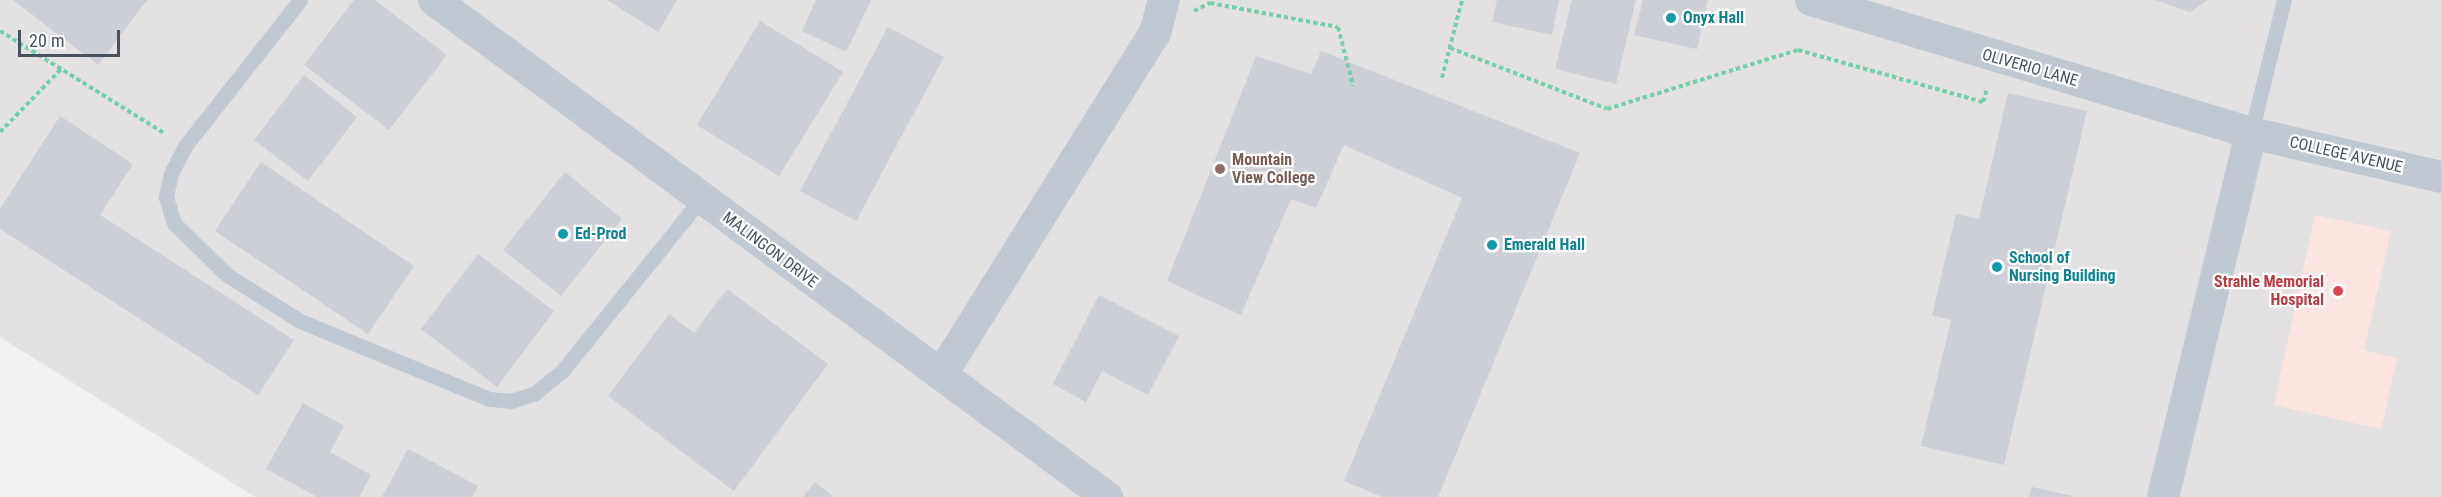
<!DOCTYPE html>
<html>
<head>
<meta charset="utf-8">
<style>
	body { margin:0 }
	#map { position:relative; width:2441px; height:497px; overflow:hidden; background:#f2f0f0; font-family:"Roboto Condensed",sans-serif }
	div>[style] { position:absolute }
	.education>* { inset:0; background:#e3e1e2 }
	.medical>* { inset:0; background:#fce4e1 }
	.building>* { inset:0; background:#cccfd5 }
	.path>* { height:4px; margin-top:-2px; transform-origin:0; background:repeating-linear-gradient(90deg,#74d0a8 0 4.5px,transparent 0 7.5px) }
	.lane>* { height:15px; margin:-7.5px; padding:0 7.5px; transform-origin:7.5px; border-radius:7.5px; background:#c0c9d2 }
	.street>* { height:32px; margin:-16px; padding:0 16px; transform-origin:16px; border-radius:16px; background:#c0c9d2 }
	.dots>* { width:16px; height:16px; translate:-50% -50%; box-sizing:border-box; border:3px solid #fff; border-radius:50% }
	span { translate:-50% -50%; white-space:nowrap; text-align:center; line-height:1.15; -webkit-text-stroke:4.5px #fff; paint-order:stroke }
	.culture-label { font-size:16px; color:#0d838f; font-weight:700 }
	.left { translate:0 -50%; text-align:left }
	.street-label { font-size:16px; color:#47525e }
	.education-label { font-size:16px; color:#785e54; font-weight:700 }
	.health-label { font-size:16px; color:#be3a42; font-weight:700 }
	.right { translate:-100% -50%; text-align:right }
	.scale { position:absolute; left:18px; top:30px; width:102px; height:27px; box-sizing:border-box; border:3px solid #47525e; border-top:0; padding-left:8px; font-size:18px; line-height:21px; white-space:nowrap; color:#47525e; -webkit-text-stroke:4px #fff; paint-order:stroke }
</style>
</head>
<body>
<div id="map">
	<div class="education">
		<i style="clip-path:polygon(0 0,2441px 0,2441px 497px,255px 497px,0 337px)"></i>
	</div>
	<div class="medical">
		<i style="clip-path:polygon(2315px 215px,2391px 231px,2364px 350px,2397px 358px,2381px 429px,2274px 405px)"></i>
	</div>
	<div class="building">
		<i style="clip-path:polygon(13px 0,147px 0,98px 65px)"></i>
		<i style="clip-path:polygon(354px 0,375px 0,447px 55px,389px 130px,304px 65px)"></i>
		<i style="clip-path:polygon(607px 0,677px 0,658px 32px)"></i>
		<i style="clip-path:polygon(816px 0,871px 0,846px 52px,802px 31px)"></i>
		<i style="clip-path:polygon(1497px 0,1559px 0,1552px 35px,1492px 22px)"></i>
		<i style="clip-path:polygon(1572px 0,1636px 0,1616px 84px,1555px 69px)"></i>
		<i style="clip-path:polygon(1643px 0,1708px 0,1697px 49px,1634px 35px)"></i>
		<i style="clip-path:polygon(2155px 0,2208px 0,2190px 12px)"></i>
		<i style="clip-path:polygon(760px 21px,843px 72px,779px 176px,697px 125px)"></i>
		<i style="clip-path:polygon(888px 27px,944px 57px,856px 221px,800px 191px)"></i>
		<i style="clip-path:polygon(1321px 51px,1580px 153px,1438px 497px,1382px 497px,1344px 481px,1462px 198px,1344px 145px,1316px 208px,1291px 199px,1241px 315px,1167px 281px,1256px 56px,1311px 74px)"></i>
		<i style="clip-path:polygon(304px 75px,357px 117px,308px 181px,254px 140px)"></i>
		<i style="clip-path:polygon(2008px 93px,2087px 111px,2004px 465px,1921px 446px,1951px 320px,1932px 315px,1956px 214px,1979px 219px)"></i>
		<i style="clip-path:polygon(60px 116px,133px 164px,100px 215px,294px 340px,258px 395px,0 229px,0 209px)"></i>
		<i style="clip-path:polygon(261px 162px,414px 266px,368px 334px,215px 231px)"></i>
		<i style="clip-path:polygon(565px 172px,622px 219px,561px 296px,503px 250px)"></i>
		<i style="clip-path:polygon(478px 254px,554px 311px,497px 387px,421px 329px)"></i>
		<i style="clip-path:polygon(727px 289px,828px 364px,734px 491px,608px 396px,669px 314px,694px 333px)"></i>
		<i style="clip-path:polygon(1099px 295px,1179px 336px,1148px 395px,1102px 371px,1086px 402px,1053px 384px)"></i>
		<i style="clip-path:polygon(303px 403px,344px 426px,330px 452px,371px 475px,359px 497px,317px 497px,266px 469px)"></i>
		<i style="clip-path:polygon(408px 449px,478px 486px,473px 497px,382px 497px)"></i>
		<i style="clip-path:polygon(815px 482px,834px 497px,803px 497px)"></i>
		<i style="clip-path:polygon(2032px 487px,2073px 496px,2073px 497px,2029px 497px)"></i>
	</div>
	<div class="path">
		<i style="left:1194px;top:11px;width:18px;rotate:-27deg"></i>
		<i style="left:1210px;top:3px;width:130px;rotate:10.6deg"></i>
		<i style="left:1338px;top:27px;width:61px;rotate:75.7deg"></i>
		<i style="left:0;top:31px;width:193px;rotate:31.9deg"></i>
		<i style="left:1450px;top:48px;width:168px;rotate:21.2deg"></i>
		<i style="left:1607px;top:109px;width:200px;rotate:-17.2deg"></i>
		<i style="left:1798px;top:50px;width:192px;rotate:15.7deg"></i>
		<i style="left:1983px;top:102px;width:14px;rotate:-73deg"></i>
		<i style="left:1442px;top:78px;width:81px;rotate:-75.6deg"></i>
		<i style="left:0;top:132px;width:88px;rotate:-45.9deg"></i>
	</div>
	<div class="lane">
		<i style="left:300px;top:0;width:186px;rotate:128.2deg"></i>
		<i style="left:185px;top:146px;width:30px;rotate:117deg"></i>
		<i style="left:171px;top:173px;width:25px;rotate:102deg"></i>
		<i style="left:166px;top:197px;width:27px;rotate:73deg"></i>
		<i style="left:174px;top:223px;width:74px;rotate:44.5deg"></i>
		<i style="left:227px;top:275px;width:86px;rotate:32.2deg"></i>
		<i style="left:300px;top:321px;width:204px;rotate:22.4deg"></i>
		<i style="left:489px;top:399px;width:22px;rotate:5deg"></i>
		<i style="left:511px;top:401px;width:25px;rotate:-18deg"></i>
		<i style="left:535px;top:393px;width:36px;rotate:-39deg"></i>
		<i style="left:563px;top:370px;width:220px;rotate:-51.1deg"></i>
		<i style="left:2251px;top:133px;width:137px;rotate:-76.1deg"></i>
	</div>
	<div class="street">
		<i style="left:434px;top:0;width:837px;rotate:36.45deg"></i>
		<i style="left:1811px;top:0;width:460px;rotate:16.8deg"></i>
		<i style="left:2251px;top:133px;width:195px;rotate:13deg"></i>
		<i style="left:941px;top:375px;width:403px;rotate:-58deg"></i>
		<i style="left:1155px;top:33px;width:34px;rotate:-75deg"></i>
		<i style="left:2163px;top:497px;width:374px;rotate:-76.4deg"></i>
	</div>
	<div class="dots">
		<i style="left:1671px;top:18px;background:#0f9aa8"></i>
		<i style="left:1220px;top:169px;background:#8d6e63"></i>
		<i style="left:563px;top:234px;background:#0f9aa8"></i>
		<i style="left:1492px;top:245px;background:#0f9aa8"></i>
		<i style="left:1997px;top:267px;background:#0f9aa8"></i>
		<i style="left:2338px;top:291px;background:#e0444e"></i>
	</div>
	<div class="culture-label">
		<span class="left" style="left:1683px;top:18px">Onyx Hall</span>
		<span class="left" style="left:575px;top:234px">Ed-Prod</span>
		<span class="left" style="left:1504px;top:245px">Emerald Hall</span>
		<span class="left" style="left:2009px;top:267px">School of<br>Nursing Building</span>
	</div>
	<div class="street-label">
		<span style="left:2030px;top:68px;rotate:16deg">OLIVERIO LANE</span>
		<span style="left:2346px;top:155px;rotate:13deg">COLLEGE AVENUE</span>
		<span style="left:770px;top:250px;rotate:37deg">MALINGON DRIVE</span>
	</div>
	<div class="education-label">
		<span class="left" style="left:1232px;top:169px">Mountain<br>View College</span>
	</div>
	<div class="health-label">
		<span class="right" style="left:2324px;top:291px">Strahle Memorial<br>Hospital</span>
	</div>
	<div class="scale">20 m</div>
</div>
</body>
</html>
